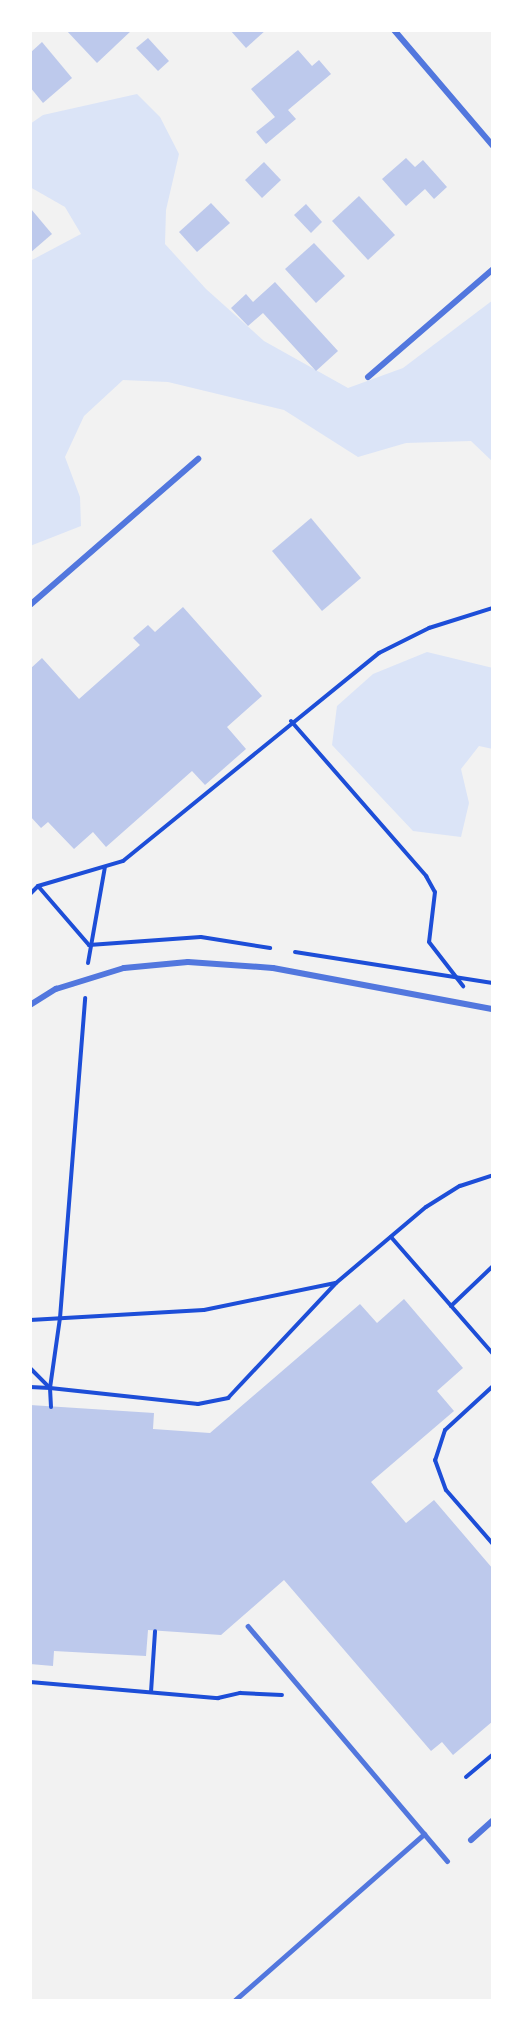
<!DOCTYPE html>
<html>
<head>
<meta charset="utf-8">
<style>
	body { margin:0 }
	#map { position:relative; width:523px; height:2031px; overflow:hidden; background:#f2f2f2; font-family:Raleway,sans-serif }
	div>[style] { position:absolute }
	.green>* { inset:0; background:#dbe4f7 }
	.building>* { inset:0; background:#bdc9ec }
	.path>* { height:4px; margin:-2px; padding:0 2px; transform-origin:2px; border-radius:2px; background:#1d4ed8 }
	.service>* { height:4.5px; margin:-2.25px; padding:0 2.25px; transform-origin:2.25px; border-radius:2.25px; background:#5277de }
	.minor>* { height:6px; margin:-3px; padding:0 3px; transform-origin:3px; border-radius:3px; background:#5277de }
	span { translate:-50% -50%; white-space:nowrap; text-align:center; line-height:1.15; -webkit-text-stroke:4.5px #fff; paint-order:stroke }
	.frame { position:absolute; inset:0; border:32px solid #fff; pointer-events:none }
</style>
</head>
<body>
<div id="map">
	<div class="green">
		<i style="clip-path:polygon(137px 94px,160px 117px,179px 154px,166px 210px,165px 244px,206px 289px,264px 341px,348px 388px,403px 368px,493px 300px,493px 462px,471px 441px,406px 443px,358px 457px,284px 410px,168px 382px,123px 380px,84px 416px,65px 457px,80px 497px,81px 526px,30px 546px,30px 261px,81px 234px,65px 207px,30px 187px,30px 124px,43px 115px)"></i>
		<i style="clip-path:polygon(427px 652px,493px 668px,493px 749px,479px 746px,461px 769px,469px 803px,461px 837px,413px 831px,332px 745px,337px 706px,373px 674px)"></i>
	</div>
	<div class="building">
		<i style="clip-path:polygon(66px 30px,132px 30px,97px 63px)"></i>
		<i style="clip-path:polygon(230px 30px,266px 30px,246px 48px)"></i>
		<i style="clip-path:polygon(148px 38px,169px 61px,158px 71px,136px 48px)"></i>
		<i style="clip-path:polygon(42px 42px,72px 78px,43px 103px,30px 87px,30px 53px)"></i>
		<i style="clip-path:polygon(298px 50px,312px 66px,319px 60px,331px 74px,288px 110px,296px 119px,266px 144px,256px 132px,275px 117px,251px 89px)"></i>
		<i style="clip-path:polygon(406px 158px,415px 167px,423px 160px,447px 187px,434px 199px,425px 189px,406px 206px,382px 179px)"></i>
		<i style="clip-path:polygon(264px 162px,281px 180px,262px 198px,245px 180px)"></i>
		<i style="clip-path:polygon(359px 196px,395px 235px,368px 260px,332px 221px)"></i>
		<i style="clip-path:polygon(211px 203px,230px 223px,197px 252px,179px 232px)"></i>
		<i style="clip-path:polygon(306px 204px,322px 222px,311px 233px,294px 215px)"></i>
		<i style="clip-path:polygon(31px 209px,52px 234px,30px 253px,30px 211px)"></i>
		<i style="clip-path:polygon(314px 243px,345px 276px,316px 303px,285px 269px)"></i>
		<i style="clip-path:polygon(275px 282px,338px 351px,316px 371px,263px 313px,248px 326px,231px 308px,246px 294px,253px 302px)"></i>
		<i style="clip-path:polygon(311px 518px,361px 578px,322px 611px,272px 551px)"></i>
		<i style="clip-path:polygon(183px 607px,262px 696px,227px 727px,246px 749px,205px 785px,192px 771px,106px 847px,93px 832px,74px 849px,48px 822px,41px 828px,30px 816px,30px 669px,42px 658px,79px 699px,140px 645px,133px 638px,148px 625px,155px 632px)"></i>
		<i style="clip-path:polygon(404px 1299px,463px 1368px,437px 1391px,454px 1411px,371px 1482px,406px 1523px,434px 1500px,493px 1569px,493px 1721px,453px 1755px,442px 1742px,431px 1751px,284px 1580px,221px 1635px,148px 1630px,146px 1656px,54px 1651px,53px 1666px,30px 1664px,30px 1405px,154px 1413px,153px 1429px,210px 1433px,360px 1304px,377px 1323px)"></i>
	</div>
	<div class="path">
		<i style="left:291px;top:721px;width:206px;rotate:48.9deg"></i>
		<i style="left:426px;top:876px;width:18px;rotate:61deg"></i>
		<i style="left:435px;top:892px;width:50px;rotate:96.8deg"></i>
		<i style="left:429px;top:942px;width:56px;rotate:52.3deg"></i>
		<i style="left:38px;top:886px;width:78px;rotate:49.2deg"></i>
		<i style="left:89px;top:945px;width:112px;rotate:-4.1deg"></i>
		<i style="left:201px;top:937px;width:70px;rotate:9.1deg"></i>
		<i style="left:30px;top:894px;width:11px;rotate:-45deg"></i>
		<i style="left:38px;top:886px;width:89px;rotate:-16.4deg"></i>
		<i style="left:123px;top:861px;width:330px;rotate:-39.1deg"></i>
		<i style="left:379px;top:653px;width:56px;rotate:-26.6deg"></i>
		<i style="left:429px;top:628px;width:67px;rotate:-17.4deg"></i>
		<i style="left:295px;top:952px;width:200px;rotate:8.9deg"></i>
		<i style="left:88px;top:963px;width:97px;rotate:-80deg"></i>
		<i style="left:391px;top:1237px;width:155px;rotate:48.9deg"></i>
		<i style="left:451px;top:1306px;width:58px;rotate:-43.6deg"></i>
		<i style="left:30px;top:1320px;width:174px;rotate:-3.3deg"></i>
		<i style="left:204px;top:1310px;width:134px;rotate:-11.6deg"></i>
		<i style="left:30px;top:1368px;width:28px;rotate:45deg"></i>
		<i style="left:50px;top:1388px;width:20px;rotate:-177deg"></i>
		<i style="left:493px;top:1386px;width:65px;rotate:137.5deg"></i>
		<i style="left:445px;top:1430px;width:32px;rotate:108deg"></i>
		<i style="left:435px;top:1460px;width:32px;rotate:70deg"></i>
		<i style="left:446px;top:1490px;width:72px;rotate:49deg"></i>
		<i style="left:50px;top:1388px;width:149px;rotate:6.2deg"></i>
		<i style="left:198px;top:1404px;width:31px;rotate:-11deg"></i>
		<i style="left:228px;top:1398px;width:158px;rotate:-46.8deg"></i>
		<i style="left:336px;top:1283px;width:118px;rotate:-40.2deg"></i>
		<i style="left:426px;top:1207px;width:40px;rotate:-32deg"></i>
		<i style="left:460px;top:1186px;width:35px;rotate:-18deg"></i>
		<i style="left:51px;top:1407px;width:19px;rotate:-93deg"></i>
		<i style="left:50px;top:1388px;width:71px;rotate:-81.9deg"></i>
		<i style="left:60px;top:1318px;width:321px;rotate:-85.5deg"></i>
		<i style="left:30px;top:1682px;width:189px;rotate:4.9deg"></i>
		<i style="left:218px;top:1698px;width:23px;rotate:-13deg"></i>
		<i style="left:240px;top:1693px;width:42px;rotate:2.7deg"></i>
		<i style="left:151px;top:1692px;width:61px;rotate:-86.2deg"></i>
		<i style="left:466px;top:1777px;width:35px;rotate:-40deg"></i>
	</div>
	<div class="service">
		<i style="left:248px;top:1626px;width:308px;rotate:49.7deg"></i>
		<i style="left:234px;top:2001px;width:253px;rotate:-41.3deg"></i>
	</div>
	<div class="minor">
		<i style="left:394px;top:30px;width:153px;rotate:49.5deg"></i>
		<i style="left:368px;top:377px;width:165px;rotate:-40.8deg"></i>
		<i style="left:30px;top:605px;width:223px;rotate:-41deg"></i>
		<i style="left:30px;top:1005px;width:31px;rotate:-32deg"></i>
		<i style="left:56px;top:989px;width:71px;rotate:-17.2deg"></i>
		<i style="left:124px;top:968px;width:64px;rotate:-5.4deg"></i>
		<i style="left:188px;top:962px;width:85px;rotate:4deg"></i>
		<i style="left:273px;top:968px;width:224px;rotate:10.6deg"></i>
		<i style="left:471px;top:1840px;width:30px;rotate:-42deg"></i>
	</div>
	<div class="frame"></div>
</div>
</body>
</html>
